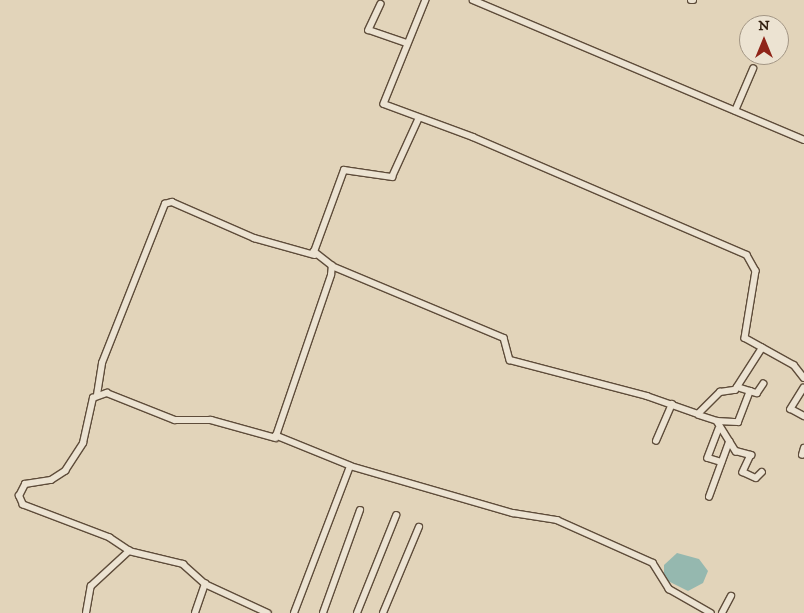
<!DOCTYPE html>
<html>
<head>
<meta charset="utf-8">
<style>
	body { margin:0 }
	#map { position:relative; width:804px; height:613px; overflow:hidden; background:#e2d4ba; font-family:"IM FELL DW Pica",serif }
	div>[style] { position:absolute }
	.water>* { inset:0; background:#95b8af }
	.roads { filter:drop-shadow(1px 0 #5e4c3a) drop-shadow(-1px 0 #5e4c3a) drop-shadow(0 1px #5e4c3a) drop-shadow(0 -1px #5e4c3a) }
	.minor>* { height:5.5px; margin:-2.75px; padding:0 2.75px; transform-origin:2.75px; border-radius:2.75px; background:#ece3d2 }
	span { translate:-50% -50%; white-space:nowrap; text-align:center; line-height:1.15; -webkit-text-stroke:4px #ece3d2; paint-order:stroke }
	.north { position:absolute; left:739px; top:15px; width:50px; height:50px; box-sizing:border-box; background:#ece3d2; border:1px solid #a29584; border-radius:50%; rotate:0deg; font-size:14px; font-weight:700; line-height:20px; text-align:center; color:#321f0f }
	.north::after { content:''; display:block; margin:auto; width:18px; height:22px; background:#8f2418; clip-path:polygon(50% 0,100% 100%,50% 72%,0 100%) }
</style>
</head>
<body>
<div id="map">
	<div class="water">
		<i style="clip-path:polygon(677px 553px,699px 559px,708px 571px,703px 583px,688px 591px,664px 579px,664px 565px)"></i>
	</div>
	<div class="roads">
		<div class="minor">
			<i style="left:426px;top:0;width:112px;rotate:112deg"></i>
			<i style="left:384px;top:104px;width:95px;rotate:20.3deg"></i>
			<i style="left:473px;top:137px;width:298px;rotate:23.3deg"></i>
			<i style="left:747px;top:255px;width:18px;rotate:61deg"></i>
			<i style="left:756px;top:271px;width:68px;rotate:99.3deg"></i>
			<i style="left:745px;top:338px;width:56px;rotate:28.9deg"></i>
			<i style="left:794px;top:365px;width:16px;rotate:52deg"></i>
			<i style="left:473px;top:0;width:359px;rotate:22.9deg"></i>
			<i style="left:691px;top:0;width:2px"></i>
			<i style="left:381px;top:4px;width:29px;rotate:115deg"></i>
			<i style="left:369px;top:30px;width:39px;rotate:19deg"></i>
			<i style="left:735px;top:111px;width:46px;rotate:-66.8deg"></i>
			<i style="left:332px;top:266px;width:186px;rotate:22.7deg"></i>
			<i style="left:504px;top:338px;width:23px;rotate:75deg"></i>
			<i style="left:510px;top:360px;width:142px;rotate:14.7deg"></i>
			<i style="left:647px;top:396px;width:54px;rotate:19.4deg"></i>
			<i style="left:698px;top:414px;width:31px;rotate:-45deg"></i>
			<i style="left:720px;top:392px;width:15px;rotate:-8deg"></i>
			<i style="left:735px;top:390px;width:50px;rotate:-57.3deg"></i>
			<i style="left:737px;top:387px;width:21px;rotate:17deg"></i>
			<i style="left:757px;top:393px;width:11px;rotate:-56deg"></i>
			<i style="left:804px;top:388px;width:25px;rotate:122deg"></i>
			<i style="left:791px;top:409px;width:15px;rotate:28deg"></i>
			<i style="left:97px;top:395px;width:32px;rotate:-81deg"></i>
			<i style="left:102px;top:363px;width:171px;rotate:-68.4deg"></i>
			<i style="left:165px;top:204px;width:7px;rotate:-16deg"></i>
			<i style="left:172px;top:202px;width:90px;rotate:23.7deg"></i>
			<i style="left:254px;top:238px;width:63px;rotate:15.6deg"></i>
			<i style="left:699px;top:415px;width:19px;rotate:18deg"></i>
			<i style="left:717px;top:421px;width:36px;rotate:58deg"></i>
			<i style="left:736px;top:451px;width:16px;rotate:15deg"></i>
			<i style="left:751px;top:455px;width:19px;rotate:115deg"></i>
			<i style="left:743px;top:472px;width:14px;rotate:25deg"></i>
			<i style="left:756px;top:478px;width:8px;rotate:-45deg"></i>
			<i style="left:717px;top:421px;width:21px;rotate:3deg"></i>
			<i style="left:738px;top:422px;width:33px;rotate:-69deg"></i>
			<i style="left:719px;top:429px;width:31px;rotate:111deg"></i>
			<i style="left:708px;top:458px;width:14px;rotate:17deg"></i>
			<i style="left:656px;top:441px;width:40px;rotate:-66.6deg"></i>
			<i style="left:802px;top:455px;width:7px;rotate:-74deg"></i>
			<i style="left:350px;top:466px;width:170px;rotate:16.1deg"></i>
			<i style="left:513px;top:513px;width:45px;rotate:9deg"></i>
			<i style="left:557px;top:520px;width:105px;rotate:24.1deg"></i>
			<i style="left:653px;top:563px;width:31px;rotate:58deg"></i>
			<i style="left:669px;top:589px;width:48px;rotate:29.7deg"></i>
			<i style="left:709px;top:497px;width:59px;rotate:-70deg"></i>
			<i style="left:129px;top:551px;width:56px;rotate:13.5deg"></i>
			<i style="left:183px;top:564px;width:30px;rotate:42deg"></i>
			<i style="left:86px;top:613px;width:27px;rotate:-80deg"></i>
			<i style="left:91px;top:586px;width:52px;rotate:-42.6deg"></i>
			<i style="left:129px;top:551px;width:23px;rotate:-146deg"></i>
			<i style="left:110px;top:538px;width:93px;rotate:-159.2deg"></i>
			<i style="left:23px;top:505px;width:10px;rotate:-114deg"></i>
			<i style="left:19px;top:496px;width:13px;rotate:-63deg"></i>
			<i style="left:25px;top:484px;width:26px;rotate:-9deg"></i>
			<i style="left:51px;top:480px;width:17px;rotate:-33deg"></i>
			<i style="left:65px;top:471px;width:33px;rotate:-57deg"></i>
			<i style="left:83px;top:443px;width:46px;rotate:-77.5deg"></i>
			<i style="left:93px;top:398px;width:15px;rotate:-20deg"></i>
			<i style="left:107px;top:393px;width:73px;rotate:21.7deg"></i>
			<i style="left:175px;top:420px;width:36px"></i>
			<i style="left:211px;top:420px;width:67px;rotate:15.5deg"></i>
			<i style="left:195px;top:613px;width:31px;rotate:-71deg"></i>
			<i style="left:205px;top:584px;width:69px;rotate:24.7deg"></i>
			<i style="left:294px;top:613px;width:157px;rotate:-69.1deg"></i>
			<i style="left:350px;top:466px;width:80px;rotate:-157.9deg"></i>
			<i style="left:276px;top:436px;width:170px;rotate:-71.1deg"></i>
			<i style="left:331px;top:275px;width:9px;rotate:-84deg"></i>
			<i style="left:332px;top:266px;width:23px;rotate:-142deg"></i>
			<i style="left:314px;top:252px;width:87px;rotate:-69.9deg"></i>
			<i style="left:344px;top:170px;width:49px;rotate:8.3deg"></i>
			<i style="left:392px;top:177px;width:63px;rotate:-65.5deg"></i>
			<i style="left:323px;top:613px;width:109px;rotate:-70.2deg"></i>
			<i style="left:357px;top:613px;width:105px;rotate:-68.1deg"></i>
			<i style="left:383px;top:613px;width:93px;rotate:-67.3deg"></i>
			<i style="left:722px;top:613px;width:19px;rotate:-62deg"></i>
		</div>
	</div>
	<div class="north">N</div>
</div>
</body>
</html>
